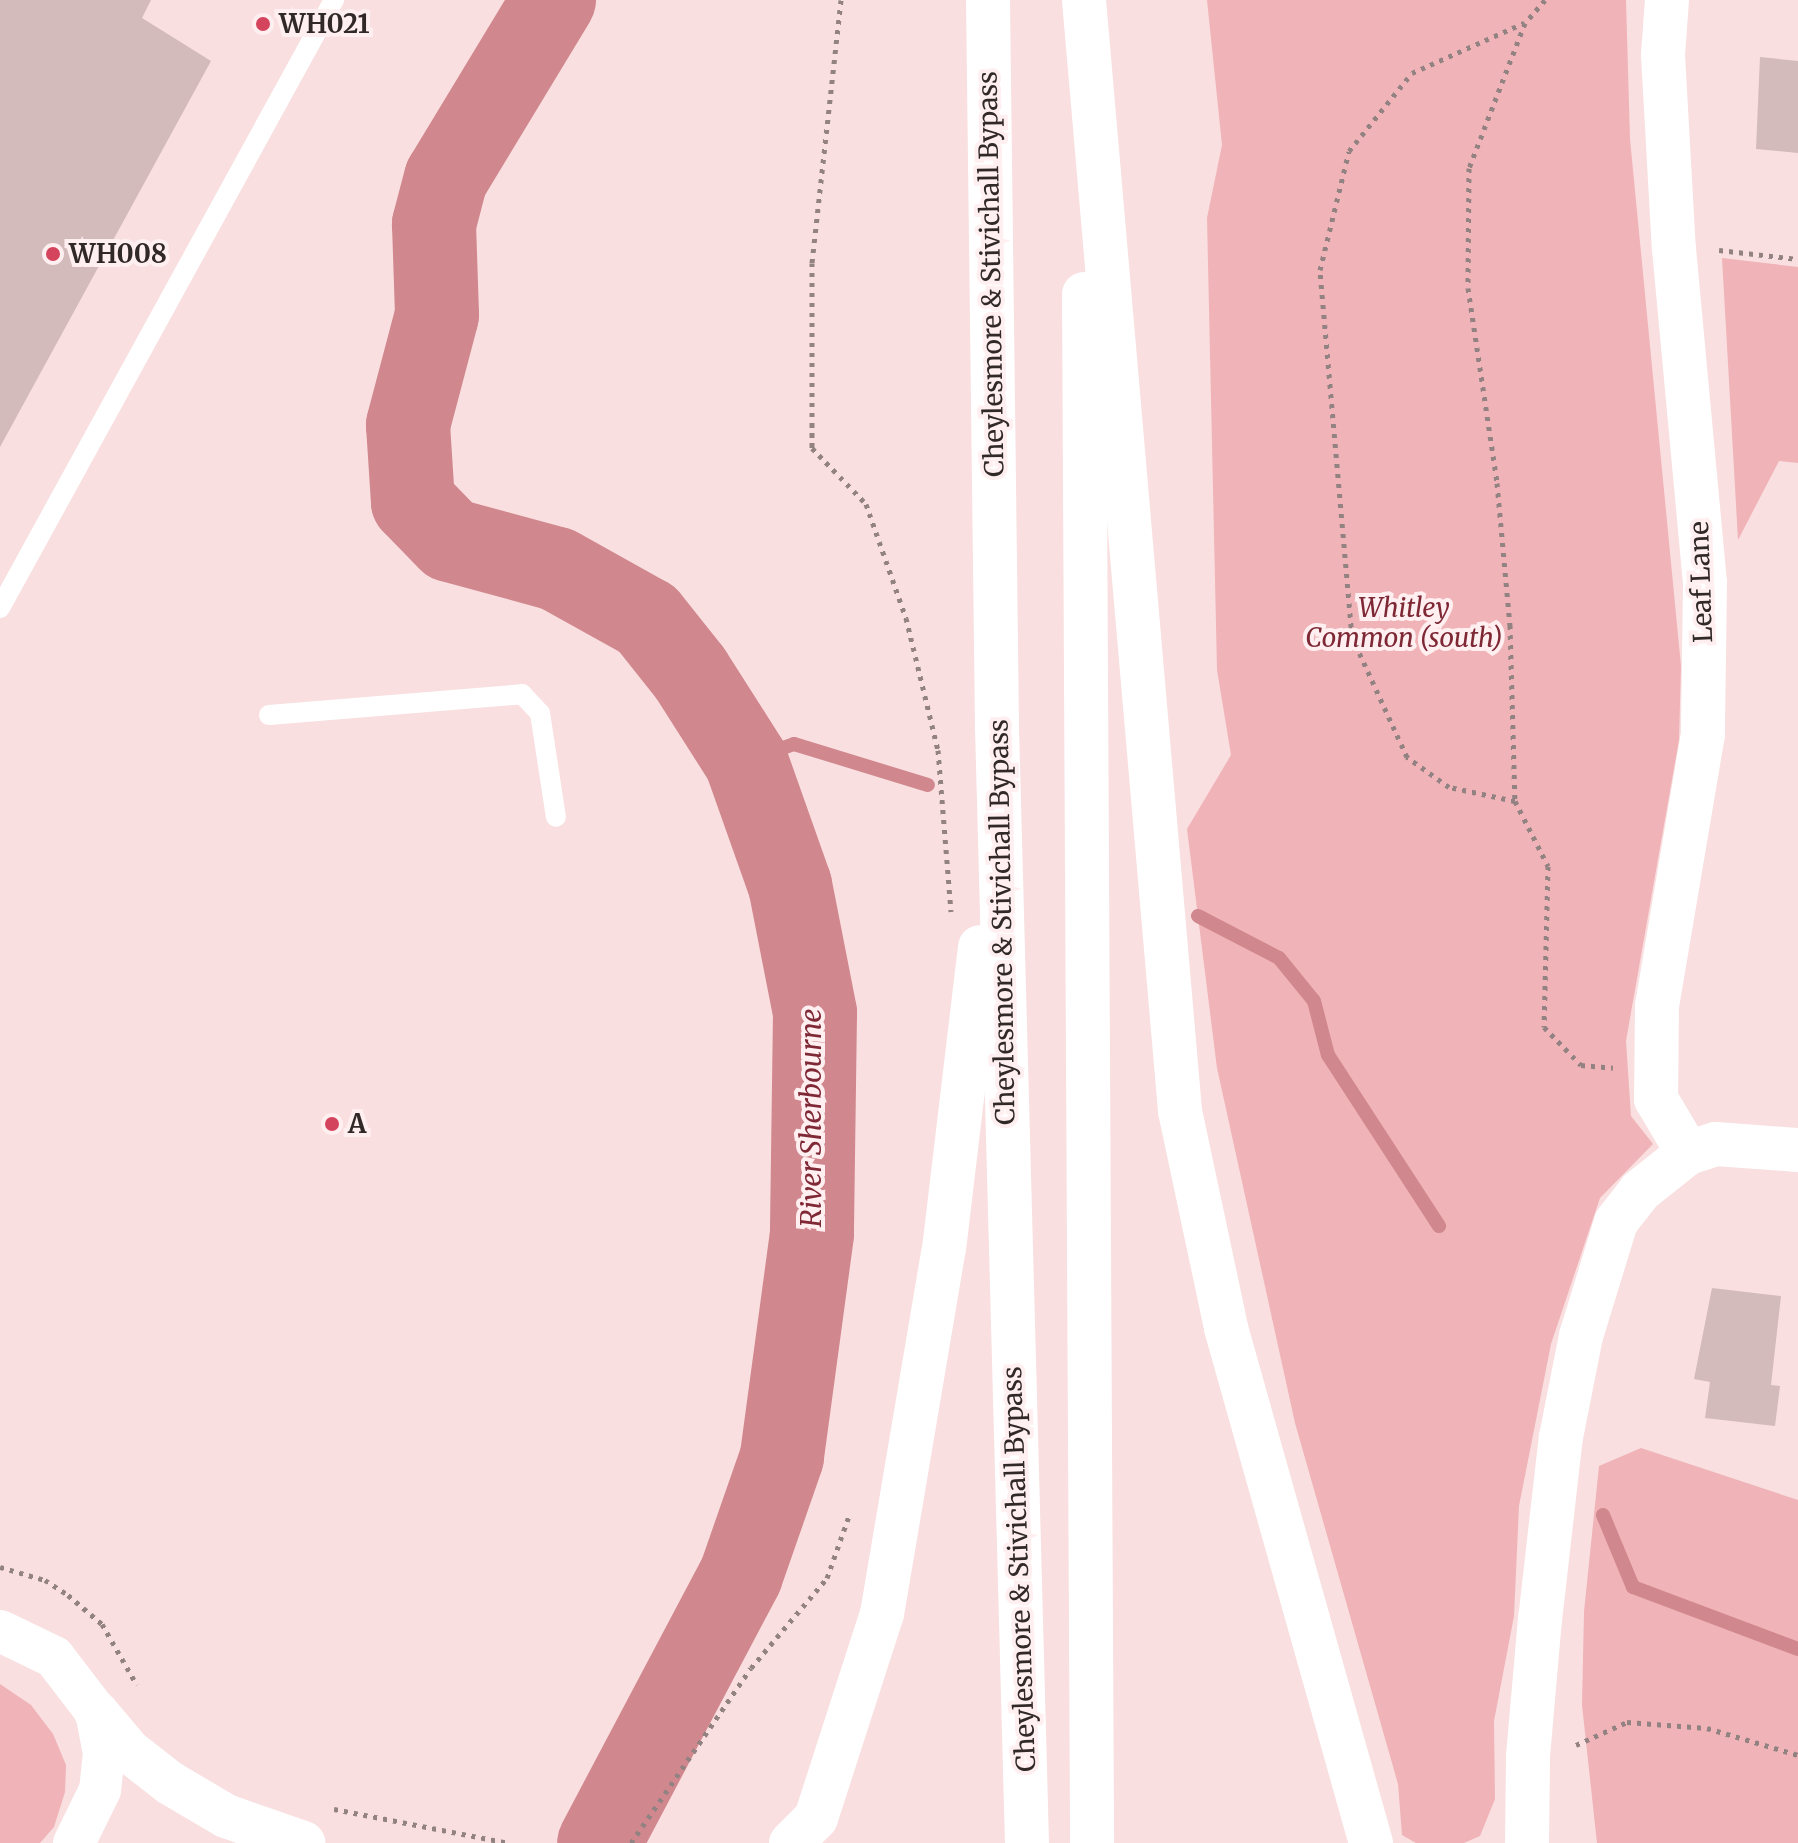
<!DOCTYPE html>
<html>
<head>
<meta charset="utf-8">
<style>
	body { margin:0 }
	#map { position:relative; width:1798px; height:1843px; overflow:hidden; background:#f9dfe0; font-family:Merriweather,serif }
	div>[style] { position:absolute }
	.green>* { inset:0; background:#f0b3b7 }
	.stream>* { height:14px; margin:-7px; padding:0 7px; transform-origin:7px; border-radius:7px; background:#d0878d }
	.river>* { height:84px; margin:-42px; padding:0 42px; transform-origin:42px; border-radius:42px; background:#d0878d }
	.building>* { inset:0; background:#d3babb }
	.path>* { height:5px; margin-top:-2.5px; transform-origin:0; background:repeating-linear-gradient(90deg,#938282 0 4px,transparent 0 10px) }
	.lane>* { height:20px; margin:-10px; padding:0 10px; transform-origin:10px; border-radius:10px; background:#fff }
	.street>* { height:42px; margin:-21px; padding:0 21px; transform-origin:21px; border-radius:21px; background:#fff }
	.secondary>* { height:44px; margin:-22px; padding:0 22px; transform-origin:22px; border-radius:22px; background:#fff }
	.highway>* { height:44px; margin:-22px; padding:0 22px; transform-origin:22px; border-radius:22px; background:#fff }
	.dots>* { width:22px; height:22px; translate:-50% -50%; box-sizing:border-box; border:4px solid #ffeff0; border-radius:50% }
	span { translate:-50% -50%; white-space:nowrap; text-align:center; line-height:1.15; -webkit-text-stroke:8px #ffeff0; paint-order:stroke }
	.poi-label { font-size:26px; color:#312828; font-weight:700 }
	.left { translate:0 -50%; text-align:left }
	.street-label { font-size:26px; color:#312828 }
	.park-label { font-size:26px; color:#7e2835; font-style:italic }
	.water-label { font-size:28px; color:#7f2836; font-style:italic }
</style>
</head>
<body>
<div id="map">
	<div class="green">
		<i style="clip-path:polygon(1207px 0,1626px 0,1630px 139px,1681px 666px,1679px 740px,1626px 1041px,1631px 1116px,1653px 1144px,1600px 1198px,1551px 1344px,1519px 1506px,1514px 1616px,1494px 1721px,1495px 1799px,1480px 1836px,1464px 1843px,1416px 1843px,1402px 1835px,1398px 1784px,1295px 1423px,1217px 1068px,1187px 829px,1231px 755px,1217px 670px,1207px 218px,1222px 145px)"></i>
		<i style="clip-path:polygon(1722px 258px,1798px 267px,1798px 463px,1779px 461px,1738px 540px)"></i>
		<i style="clip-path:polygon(1641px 1448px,1798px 1500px,1798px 1843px,1597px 1843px,1582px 1705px,1584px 1612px,1599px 1466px)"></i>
		<i style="clip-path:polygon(0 1684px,31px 1705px,53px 1734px,66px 1765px,65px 1792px,54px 1827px,40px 1843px,0 1843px)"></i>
	</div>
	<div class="stream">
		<i style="left:746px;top:761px;width:51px;rotate:-19.5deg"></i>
		<i style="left:794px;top:744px;width:140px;rotate:17deg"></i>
		<i style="left:1198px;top:916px;width:91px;rotate:27.4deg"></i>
		<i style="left:1279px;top:958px;width:55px;rotate:50.9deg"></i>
		<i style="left:1314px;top:1001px;width:56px;rotate:75.5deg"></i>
		<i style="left:1328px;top:1055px;width:204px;rotate:57deg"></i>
		<i style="left:1603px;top:1515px;width:78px;rotate:67.4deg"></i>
		<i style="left:1633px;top:1587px;width:176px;rotate:20.6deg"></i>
	</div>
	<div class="river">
		<i style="left:554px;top:0;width:208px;rotate:121.2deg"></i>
		<i style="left:446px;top:178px;width:48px;rotate:104.6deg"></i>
		<i style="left:434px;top:224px;width:91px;rotate:88.1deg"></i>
		<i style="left:437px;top:315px;width:114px;rotate:104.8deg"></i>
		<i style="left:408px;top:425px;width:77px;rotate:86.3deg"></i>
		<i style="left:413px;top:502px;width:53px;rotate:45.8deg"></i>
		<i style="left:450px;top:540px;width:111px;rotate:15.2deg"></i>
		<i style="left:557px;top:569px;width:103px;rotate:29.1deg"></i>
		<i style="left:647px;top:619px;width:69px;rotate:51.5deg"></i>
		<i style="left:690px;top:673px;width:104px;rotate:57.5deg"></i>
		<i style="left:746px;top:761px;width:132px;rotate:70.5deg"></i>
		<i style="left:790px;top:885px;width:130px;rotate:78.9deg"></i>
		<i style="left:815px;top:1013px;width:221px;rotate:90.8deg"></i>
		<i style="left:812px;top:1234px;width:225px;rotate:97.7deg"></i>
		<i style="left:782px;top:1457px;width:125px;rotate:109.2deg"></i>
		<i style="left:741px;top:1575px;width:303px;rotate:117.9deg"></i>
	</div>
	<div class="building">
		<i style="clip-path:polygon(0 0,151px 0,142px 18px,211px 61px,0 447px)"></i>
		<i style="clip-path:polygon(1760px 57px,1798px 61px,1798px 153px,1756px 149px)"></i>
		<i style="clip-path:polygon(1712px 1288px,1781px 1296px,1771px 1385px,1780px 1386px,1775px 1426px,1705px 1418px,1710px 1382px,1694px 1379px)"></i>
	</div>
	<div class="path">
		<i style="left:841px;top:0;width:265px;rotate:96.3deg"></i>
		<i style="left:812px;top:263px;width:185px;rotate:90deg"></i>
		<i style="left:812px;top:448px;width:78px;rotate:46deg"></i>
		<i style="left:866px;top:504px;width:121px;rotate:70.7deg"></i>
		<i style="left:906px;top:618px;width:136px;rotate:76.4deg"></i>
		<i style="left:938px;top:750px;width:162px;rotate:85.4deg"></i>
		<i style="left:1545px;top:0;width:30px;rotate:131deg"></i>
		<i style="left:1525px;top:23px;width:155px;rotate:111.1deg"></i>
		<i style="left:1469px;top:168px;width:120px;rotate:90.5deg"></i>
		<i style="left:1468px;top:288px;width:197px;rotate:81.5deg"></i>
		<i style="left:1497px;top:483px;width:143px;rotate:84.8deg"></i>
		<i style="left:1510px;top:625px;width:176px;rotate:88.4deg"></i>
		<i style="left:1515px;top:801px;width:73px;rotate:63.1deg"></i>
		<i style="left:1548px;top:866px;width:161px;rotate:91.4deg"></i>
		<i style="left:1544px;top:1027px;width:53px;rotate:45.8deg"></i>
		<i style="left:1581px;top:1065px;width:32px;rotate:5deg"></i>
		<i style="left:1719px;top:250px;width:80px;rotate:6.5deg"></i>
		<i style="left:1515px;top:801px;width:67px;rotate:-168deg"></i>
		<i style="left:1449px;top:787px;width:52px;rotate:-144.5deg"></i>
		<i style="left:1407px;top:757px;width:132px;rotate:-114.6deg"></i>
		<i style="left:1352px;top:637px;width:368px;rotate:-95deg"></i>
		<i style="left:1320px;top:270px;width:122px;rotate:-76.3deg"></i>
		<i style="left:1349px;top:151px;width:100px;rotate:-51.1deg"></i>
		<i style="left:1412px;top:73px;width:123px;rotate:-24.1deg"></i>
		<i style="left:0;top:1567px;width:47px;rotate:16.1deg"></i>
		<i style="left:45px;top:1580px;width:27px;rotate:33deg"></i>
		<i style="left:68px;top:1595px;width:45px;rotate:40.5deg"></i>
		<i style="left:102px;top:1624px;width:70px;rotate:60.2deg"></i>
		<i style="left:1576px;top:1745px;width:56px;rotate:-24.3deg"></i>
		<i style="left:1627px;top:1722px;width:80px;rotate:4.3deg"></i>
		<i style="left:1707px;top:1728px;width:95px;rotate:16.5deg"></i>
		<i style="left:334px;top:1809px;width:178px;rotate:11deg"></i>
		<i style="left:631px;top:1843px;width:212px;rotate:-55.6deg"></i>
		<i style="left:751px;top:1668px;width:118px;rotate:-49.8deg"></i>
		<i style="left:827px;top:1578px;width:69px;rotate:-70.5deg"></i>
	</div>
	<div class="lane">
		<i style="left:0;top:608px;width:694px;rotate:-61.22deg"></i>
		<i style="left:269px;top:715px;width:254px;rotate:-4.7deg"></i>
		<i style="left:522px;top:694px;width:26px;rotate:47deg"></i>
		<i style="left:540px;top:713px;width:105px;rotate:81.3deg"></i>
	</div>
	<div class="street">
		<i style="left:0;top:1631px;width:60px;rotate:25.7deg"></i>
		<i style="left:54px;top:1657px;width:69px;rotate:52.6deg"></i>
		<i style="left:96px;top:1712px;width:42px;rotate:79deg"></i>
		<i style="left:104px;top:1753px;width:37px;rotate:96deg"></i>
		<i style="left:100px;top:1790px;width:59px;rotate:116.1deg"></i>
	</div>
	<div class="secondary">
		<i style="left:1667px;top:0;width:55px;rotate:94.2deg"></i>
		<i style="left:1663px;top:55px;width:194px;rotate:86.8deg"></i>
		<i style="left:1674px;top:249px;width:335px;rotate:84.7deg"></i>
		<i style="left:1705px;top:583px;width:151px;rotate:90.8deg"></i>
		<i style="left:1703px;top:734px;width:276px;rotate:99.6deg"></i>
		<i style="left:1657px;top:1006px;width:93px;rotate:90.6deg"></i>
		<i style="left:1656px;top:1099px;width:63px;rotate:59.3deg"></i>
		<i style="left:1688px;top:1153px;width:29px;rotate:-18deg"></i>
		<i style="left:1716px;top:1144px;width:82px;rotate:4.2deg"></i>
	</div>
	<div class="highway">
		<i style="left:988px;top:0;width:728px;rotate:89.29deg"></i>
		<i style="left:997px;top:728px;width:1115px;rotate:88.46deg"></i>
		<i style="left:1084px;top:0;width:1115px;rotate:85.06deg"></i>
		<i style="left:1180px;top:1111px;width:222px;rotate:78deg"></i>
		<i style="left:1226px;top:1328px;width:535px;rotate:74.28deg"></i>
		<i style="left:1084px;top:294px;width:1549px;rotate:89.7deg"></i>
		<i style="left:96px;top:1712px;width:51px;rotate:49.8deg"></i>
		<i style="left:129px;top:1751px;width:52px;rotate:38deg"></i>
		<i style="left:170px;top:1783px;width:65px;rotate:30.5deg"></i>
		<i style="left:226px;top:1816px;width:82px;rotate:19.3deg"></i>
		<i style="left:791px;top:1843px;width:35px;rotate:-45deg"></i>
		<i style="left:816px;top:1818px;width:214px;rotate:-72.1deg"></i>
		<i style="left:882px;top:1614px;width:370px;rotate:-80.4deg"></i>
		<i style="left:944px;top:1249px;width:304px;rotate:-83.2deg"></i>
		<i style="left:1527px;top:1843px;width:87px;rotate:-89.3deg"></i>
		<i style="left:1528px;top:1756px;width:137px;rotate:-85deg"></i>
		<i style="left:1540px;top:1620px;width:184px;rotate:-83.5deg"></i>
		<i style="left:1561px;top:1437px;width:103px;rotate:-78.8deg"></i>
		<i style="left:1581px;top:1336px;width:119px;rotate:-72.9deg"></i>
		<i style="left:1616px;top:1222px;width:39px;rotate:-52deg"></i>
		<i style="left:1640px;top:1191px;width:61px;rotate:-38.4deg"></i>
	</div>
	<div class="dots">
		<i style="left:263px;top:24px;background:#d4445c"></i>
		<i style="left:53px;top:254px;background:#d4445c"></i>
		<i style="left:332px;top:1124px;background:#d4445c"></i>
	</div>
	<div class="poi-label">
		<span class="left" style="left:279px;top:24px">WH021</span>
		<span class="left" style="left:69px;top:254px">WH008</span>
		<span class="left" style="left:348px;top:1124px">A</span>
	</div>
	<div class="street-label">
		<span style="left:991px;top:274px;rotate:-91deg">Cheylesmore &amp; Stivichall Bypass</span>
		<span style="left:1701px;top:582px;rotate:-92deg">Leaf Lane</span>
		<span style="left:1002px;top:922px;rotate:-91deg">Cheylesmore &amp; Stivichall Bypass</span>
		<span style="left:1019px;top:1569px;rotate:-92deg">Cheylesmore &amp; Stivichall Bypass</span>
	</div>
	<div class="park-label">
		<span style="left:1404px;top:623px">Whitley<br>Common (south)</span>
	</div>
	<div class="water-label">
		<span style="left:811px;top:1118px;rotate:-90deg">River Sherbourne</span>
	</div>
</div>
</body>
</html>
